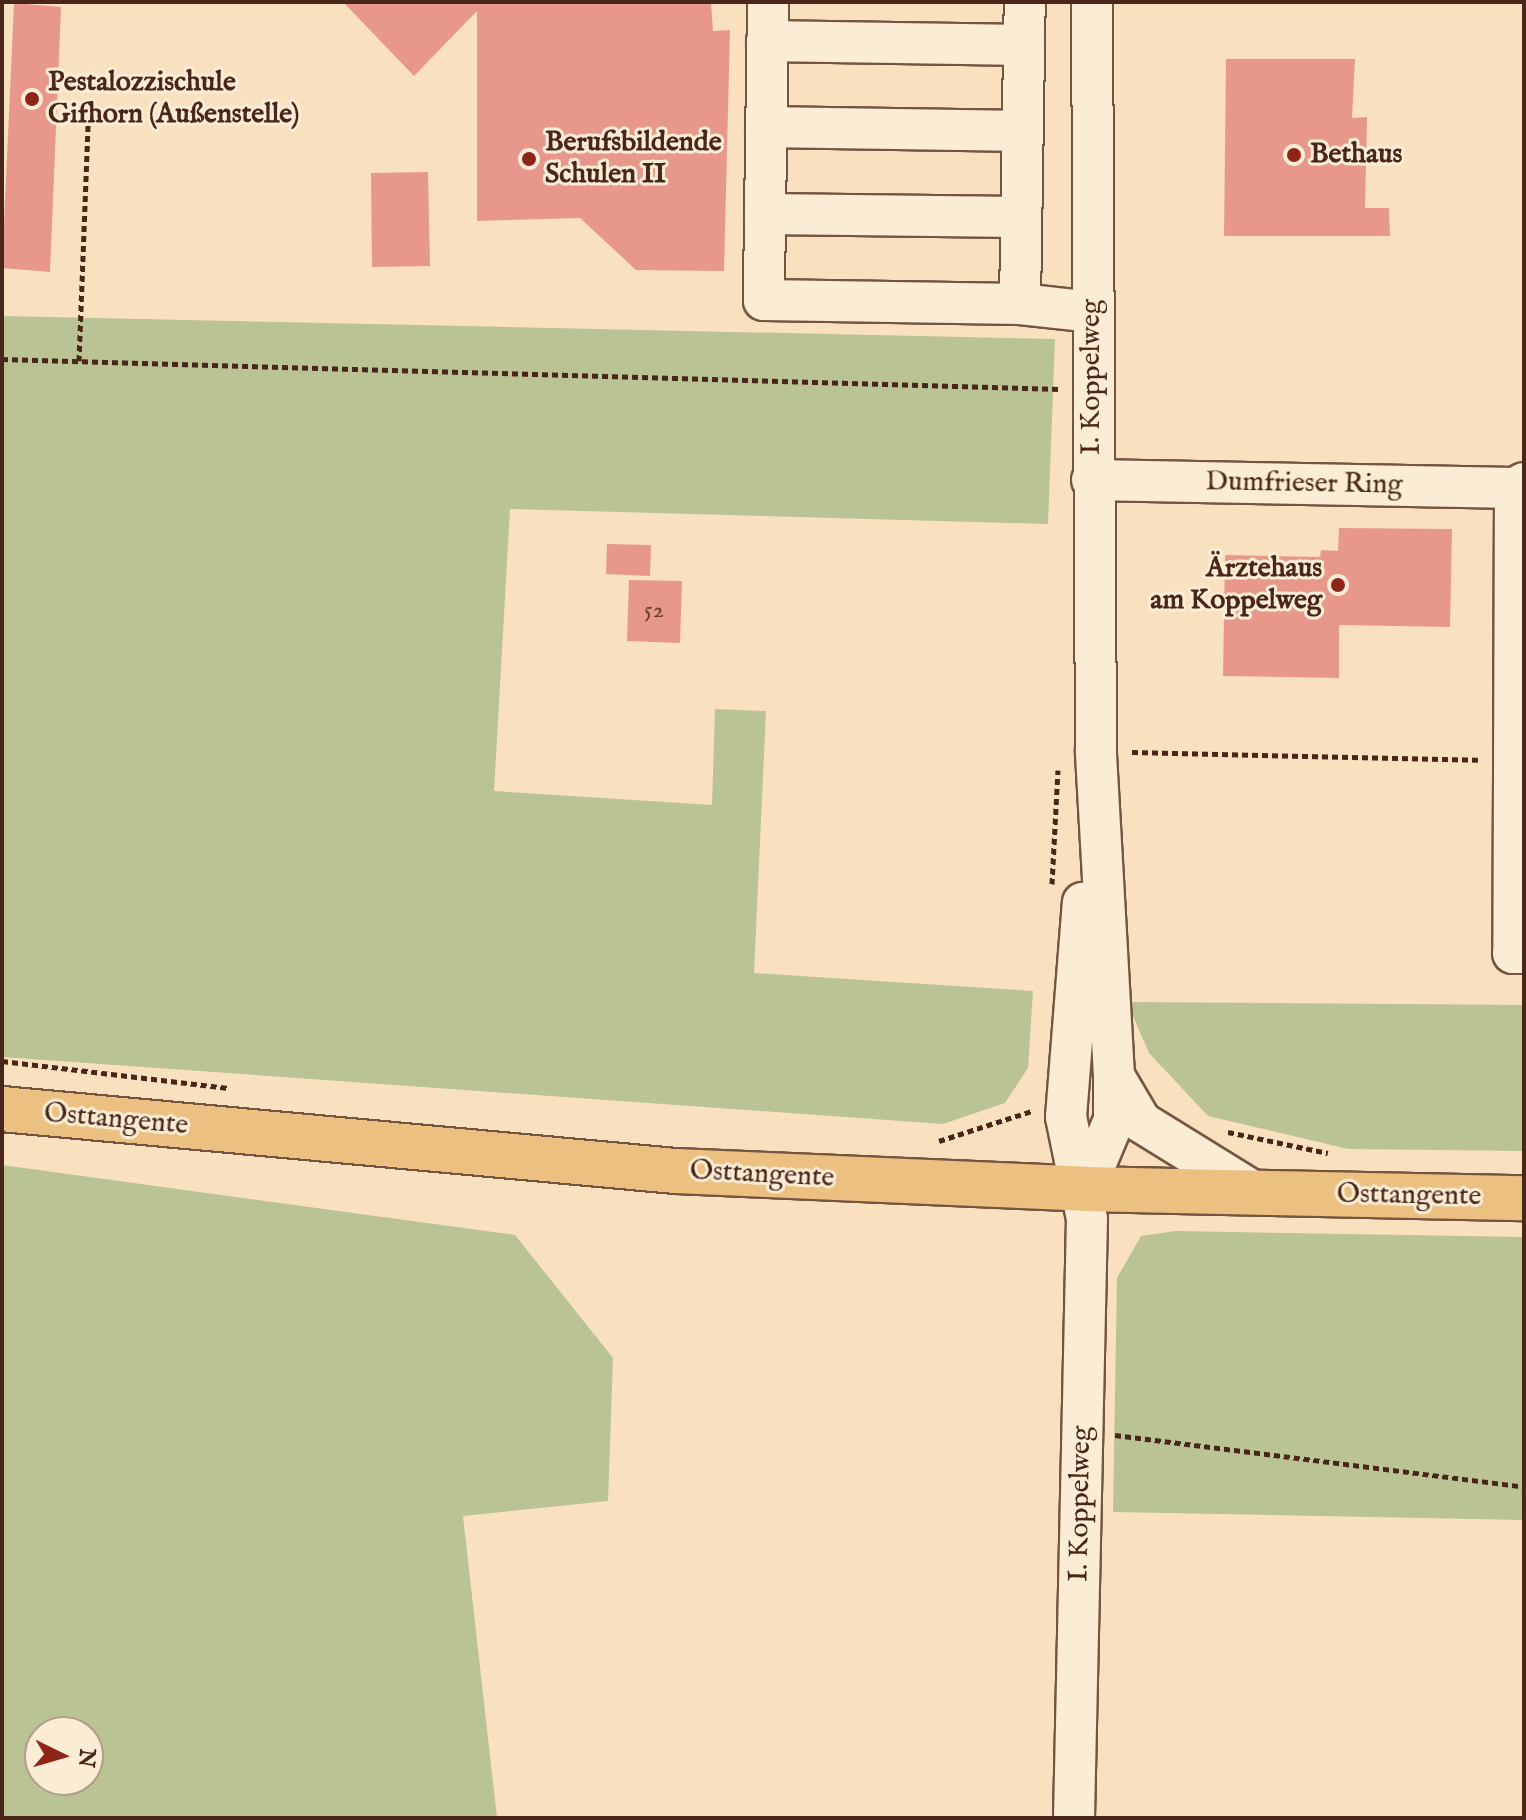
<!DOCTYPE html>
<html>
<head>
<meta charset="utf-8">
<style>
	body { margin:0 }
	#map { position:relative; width:1526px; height:1820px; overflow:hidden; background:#f9e1bf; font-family:"IM FELL English",serif }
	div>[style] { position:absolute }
	.green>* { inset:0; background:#bac394 }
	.building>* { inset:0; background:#e7988a }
	.path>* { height:5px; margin-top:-2.5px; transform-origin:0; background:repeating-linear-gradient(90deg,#492619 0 6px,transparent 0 10px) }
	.roads { filter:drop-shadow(2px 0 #755542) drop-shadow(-2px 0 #755542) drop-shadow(0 2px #755542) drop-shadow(0 -2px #755542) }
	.minor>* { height:40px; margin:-20px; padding:0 20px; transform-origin:20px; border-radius:20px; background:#fbecd5 }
	.major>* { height:44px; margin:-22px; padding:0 22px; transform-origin:22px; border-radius:22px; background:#ecc080 }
	.dots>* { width:22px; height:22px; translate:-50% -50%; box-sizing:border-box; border:4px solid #fbecd5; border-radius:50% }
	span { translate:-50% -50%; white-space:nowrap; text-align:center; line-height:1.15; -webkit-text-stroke:6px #fbecd5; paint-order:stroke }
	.number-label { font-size:24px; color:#704235 }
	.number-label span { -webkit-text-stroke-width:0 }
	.poi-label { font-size:28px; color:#492619; font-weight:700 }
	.left { translate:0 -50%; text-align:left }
	.right { translate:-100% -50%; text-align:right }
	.street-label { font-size:28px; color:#492619 }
	.frame { position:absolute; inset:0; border:4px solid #492619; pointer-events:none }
	.north { position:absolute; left:24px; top:1716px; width:80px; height:80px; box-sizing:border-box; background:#fbecd5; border:2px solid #b49d8a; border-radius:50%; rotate:95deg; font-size:22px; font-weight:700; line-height:32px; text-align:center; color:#492619 }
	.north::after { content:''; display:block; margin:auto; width:28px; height:36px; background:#8f2418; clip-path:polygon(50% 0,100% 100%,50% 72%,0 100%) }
</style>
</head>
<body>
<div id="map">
	<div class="green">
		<i style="clip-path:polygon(2px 316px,1055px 339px,1048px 524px,510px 509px,494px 791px,712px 805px,715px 709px,766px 711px,754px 973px,1033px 991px,1028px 1068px,1005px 1103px,943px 1124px,2px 1057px)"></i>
		<i style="clip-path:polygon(1127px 1002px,1524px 1005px,1524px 1151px,1348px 1149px,1208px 1116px,1149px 1053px)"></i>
		<i style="clip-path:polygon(evenodd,2px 1165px,515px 1235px,613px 1358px,608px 1501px,463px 1516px,497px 1818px,2px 1818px,2px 1165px,88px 1732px,88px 1780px,40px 1780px,40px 1732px,88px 1732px)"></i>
		<i style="clip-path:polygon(1175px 1231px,1524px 1237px,1524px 1520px,1113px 1512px,1117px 1278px,1141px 1236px)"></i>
	</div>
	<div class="building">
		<i style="clip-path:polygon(343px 2px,711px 2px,713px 31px,730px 30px,724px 271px,636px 270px,580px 218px,477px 221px,477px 11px,414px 76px)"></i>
		<i style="clip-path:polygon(14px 3px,61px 7px,50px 272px,2px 268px)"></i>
		<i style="clip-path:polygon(1226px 59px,1355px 59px,1352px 118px,1367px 117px,1365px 208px,1389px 208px,1390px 236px,1224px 236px)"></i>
		<i style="clip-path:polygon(428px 172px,430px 266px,372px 267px,371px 173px)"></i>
		<i style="clip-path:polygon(1339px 528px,1452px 529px,1450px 627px,1339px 625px,1339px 678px,1223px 676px,1225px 555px,1320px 557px,1321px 550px,1338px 551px)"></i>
		<i style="clip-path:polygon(607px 544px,651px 545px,650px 576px,606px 574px)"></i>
		<i style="clip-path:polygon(629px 580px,682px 581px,680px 643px,627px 641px)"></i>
	</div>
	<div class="path">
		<i style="left:2px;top:359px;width:1059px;rotate:1.62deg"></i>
		<i style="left:79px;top:361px;width:259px;rotate:-87.8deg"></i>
		<i style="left:1132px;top:752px;width:346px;rotate:1.3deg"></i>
		<i style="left:1052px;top:884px;width:114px;rotate:-87deg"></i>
		<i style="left:2px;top:1061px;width:228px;rotate:6.8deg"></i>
		<i style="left:1228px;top:1132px;width:102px;rotate:11.9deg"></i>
		<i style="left:939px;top:1141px;width:98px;rotate:-17.9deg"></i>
		<i style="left:1115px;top:1435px;width:412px;rotate:7.2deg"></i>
	</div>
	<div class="roads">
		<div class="minor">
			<i style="left:768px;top:2px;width:298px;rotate:90.8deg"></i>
			<i style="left:764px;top:300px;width:256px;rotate:0.9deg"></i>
			<i style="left:1020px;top:304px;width:72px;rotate:6.3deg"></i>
			<i style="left:767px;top:41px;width:257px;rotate:0.9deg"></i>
			<i style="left:766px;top:127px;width:257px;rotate:0.9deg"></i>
			<i style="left:765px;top:214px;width:256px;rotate:0.7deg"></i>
			<i style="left:1020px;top:304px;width:302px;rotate:-89.1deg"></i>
			<i style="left:1092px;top:480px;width:423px;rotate:1.1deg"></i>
			<i style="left:1515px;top:488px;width:10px;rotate:-29deg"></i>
			<i style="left:1515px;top:488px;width:465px;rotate:90.2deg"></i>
			<i style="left:1513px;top:953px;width:11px"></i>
			<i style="left:1114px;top:1076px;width:53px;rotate:59.6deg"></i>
			<i style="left:1141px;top:1122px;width:135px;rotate:31.7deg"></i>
			<i style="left:1085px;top:1189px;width:75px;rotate:-67.2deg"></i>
			<i style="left:1114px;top:1120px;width:44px;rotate:-90deg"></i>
			<i style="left:1114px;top:1076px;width:325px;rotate:-93.2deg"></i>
			<i style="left:1096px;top:751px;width:749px;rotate:-90.31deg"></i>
			<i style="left:1074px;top:1818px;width:599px;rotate:-88.76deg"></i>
			<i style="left:1087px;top:1219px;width:104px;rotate:-101.6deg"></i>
			<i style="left:1066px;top:1117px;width:215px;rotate:-85.5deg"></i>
		</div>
		<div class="major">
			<i style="left:2px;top:1109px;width:677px;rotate:5.26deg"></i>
			<i style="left:676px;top:1171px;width:409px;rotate:2.5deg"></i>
			<i style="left:1085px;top:1189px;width:439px;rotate:1.2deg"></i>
		</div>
	</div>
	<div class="dots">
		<i style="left:32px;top:99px;background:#8f2418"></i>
		<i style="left:1294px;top:155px;background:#8f2418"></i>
		<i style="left:529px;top:159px;background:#8f2418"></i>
		<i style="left:1338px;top:585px;background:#8f2418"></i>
	</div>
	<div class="number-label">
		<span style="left:654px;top:611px">52</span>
	</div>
	<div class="poi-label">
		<span class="left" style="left:48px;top:99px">Pestalozzischule<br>Gifhorn (Außenstelle)</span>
		<span class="left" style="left:545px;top:159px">Berufsbildende<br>Schulen II</span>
		<span class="left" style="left:1310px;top:155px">Bethaus</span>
		<span class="right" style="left:1322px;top:585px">Ärztehaus<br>am Koppelweg</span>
	</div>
	<div class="street-label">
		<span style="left:1092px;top:377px;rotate:-90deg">I. Koppelweg</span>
		<span style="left:1304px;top:484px;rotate:1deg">Dumfrieser Ring</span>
		<span style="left:116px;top:1120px;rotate:5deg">Osttangente</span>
		<span style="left:762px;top:1175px;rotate:3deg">Osttangente</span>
		<span style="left:1409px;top:1196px;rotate:1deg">Osttangente</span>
		<span style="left:1081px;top:1504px;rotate:-89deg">I. Koppelweg</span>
	</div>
	<div class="frame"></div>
	<div class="north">N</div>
</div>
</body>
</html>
